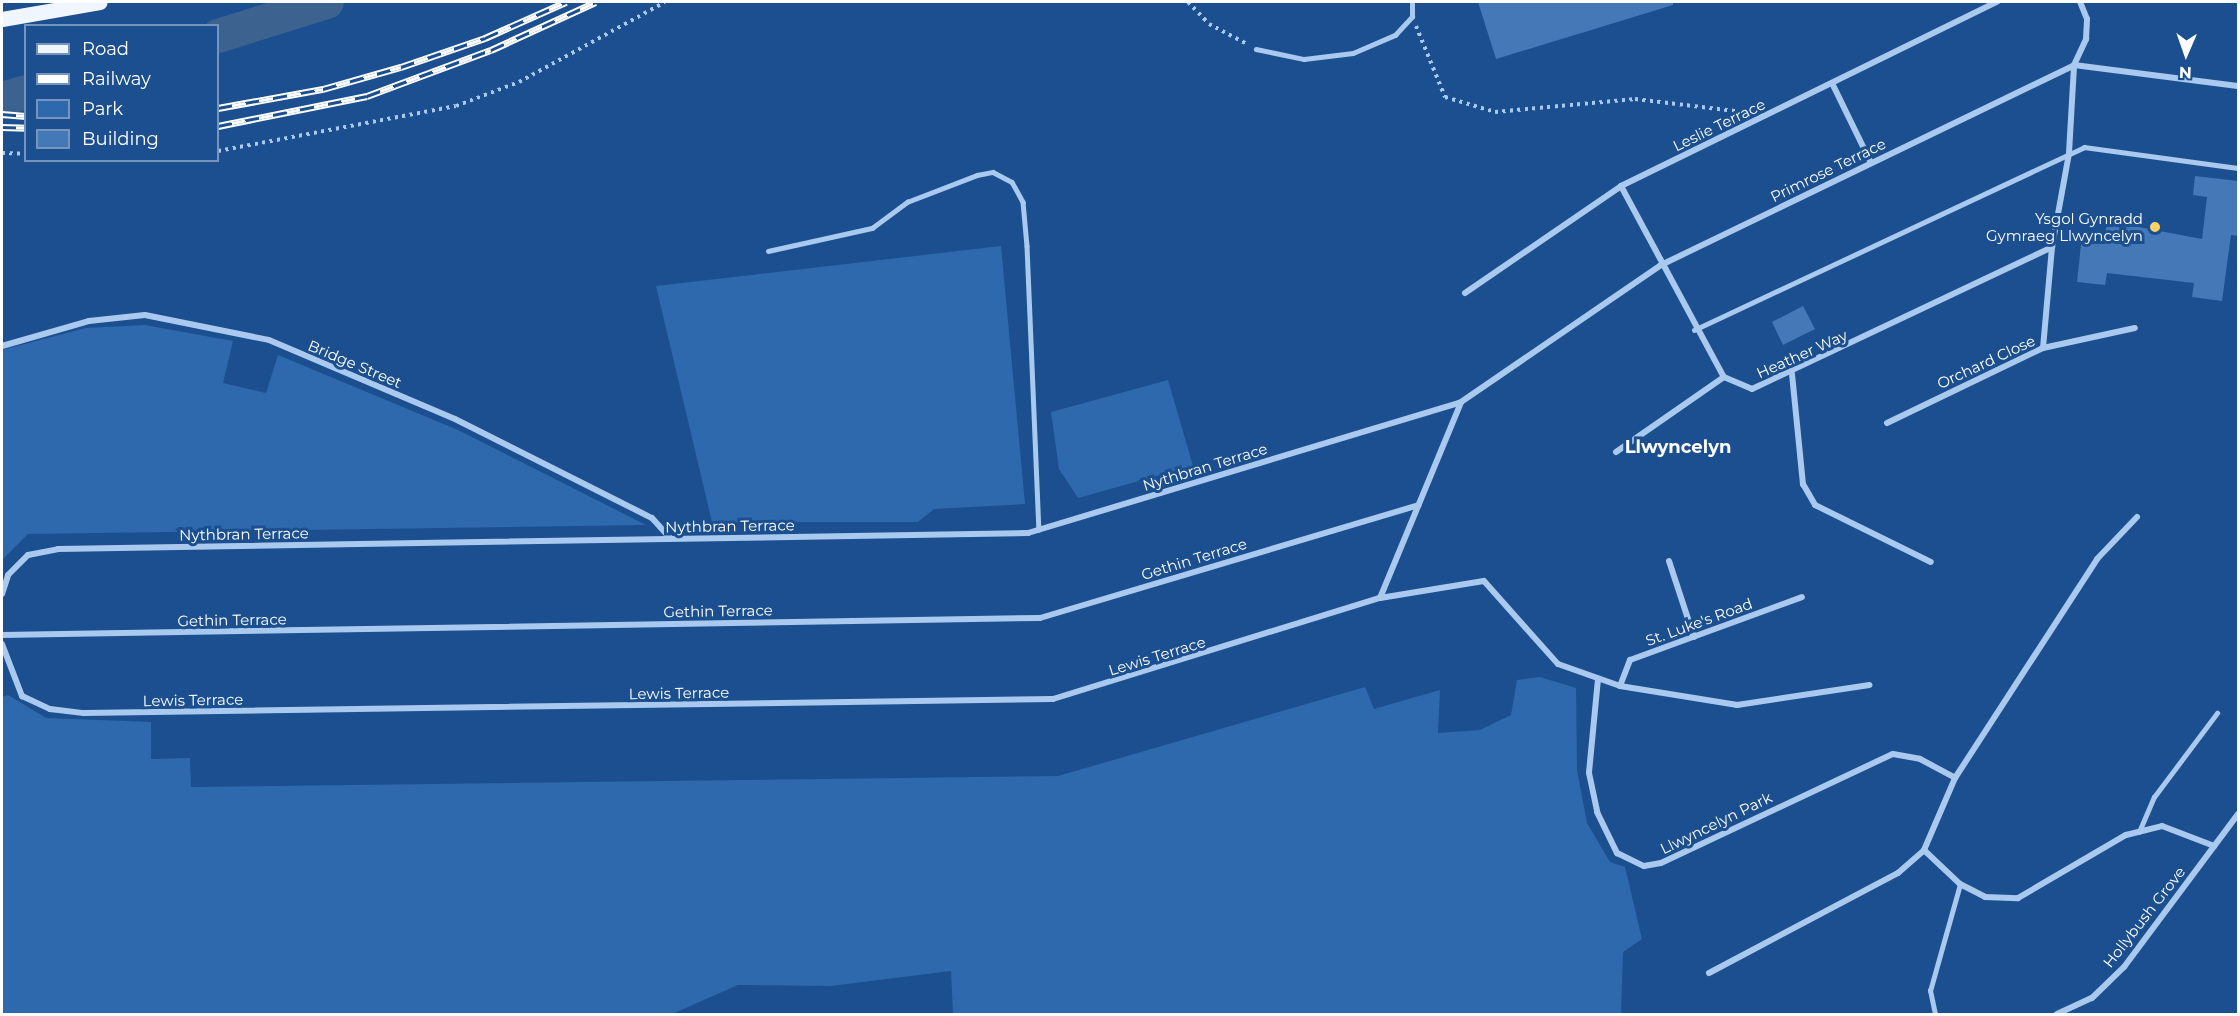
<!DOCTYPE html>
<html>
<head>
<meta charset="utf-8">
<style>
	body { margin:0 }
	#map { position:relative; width:2240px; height:1016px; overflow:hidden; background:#1b4f8f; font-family:Montserrat,sans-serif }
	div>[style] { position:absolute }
	.green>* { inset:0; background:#2e69ad }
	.river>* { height:34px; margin:-17px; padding:0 17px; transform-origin:17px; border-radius:17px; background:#3c6290 }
	.building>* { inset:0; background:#4478b7 }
	.path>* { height:4px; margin-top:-2px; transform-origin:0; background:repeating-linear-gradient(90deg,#a9c9ee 0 3px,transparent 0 7.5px) }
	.lane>* { height:4.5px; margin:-2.25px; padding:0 2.25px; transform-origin:2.25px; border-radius:2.25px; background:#a9c9ee }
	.street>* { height:6px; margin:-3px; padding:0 3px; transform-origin:3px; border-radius:3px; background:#a9c9ee }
	.primary>* { height:15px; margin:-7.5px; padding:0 7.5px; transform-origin:7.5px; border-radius:7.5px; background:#f0f6ff }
	.rail>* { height:7px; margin-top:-3.5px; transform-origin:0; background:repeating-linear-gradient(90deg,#1b4f8f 0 14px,#fff 0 28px); box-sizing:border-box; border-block:2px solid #fff }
	.dots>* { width:16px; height:16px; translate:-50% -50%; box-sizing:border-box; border:3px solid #1b4f8f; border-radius:50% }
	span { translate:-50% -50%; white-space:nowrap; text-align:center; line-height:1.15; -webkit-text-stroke:6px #1b4f8f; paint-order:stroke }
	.street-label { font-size:15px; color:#fff }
	.poi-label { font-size:15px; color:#fff }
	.right { translate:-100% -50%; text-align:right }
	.quarter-label { font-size:18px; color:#fff; font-weight:700 }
	.frame { position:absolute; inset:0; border:3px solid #fff; pointer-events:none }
	.legend { position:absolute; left:24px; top:24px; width:195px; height:138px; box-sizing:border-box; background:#1b4f8f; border:2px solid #7695bc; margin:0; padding:8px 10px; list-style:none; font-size:18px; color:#fff }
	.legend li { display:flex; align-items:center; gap:12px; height:30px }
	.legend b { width:30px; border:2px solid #7695bc }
	.north { position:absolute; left:2156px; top:24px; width:60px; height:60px; -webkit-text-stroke:4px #1b4f8f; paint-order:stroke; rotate:182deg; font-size:16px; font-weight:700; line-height:24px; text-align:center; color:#fff }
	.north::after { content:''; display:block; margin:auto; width:21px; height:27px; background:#fff; clip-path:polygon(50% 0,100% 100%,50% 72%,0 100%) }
</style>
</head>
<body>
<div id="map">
	<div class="green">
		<i style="clip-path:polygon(1001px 246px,1025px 504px,934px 509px,918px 522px,712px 522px,656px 286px)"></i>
		<i style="clip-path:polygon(145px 325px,233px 341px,223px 383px,266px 393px,278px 355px,458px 430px,646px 525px,28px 534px,2px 560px,2px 350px,86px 328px)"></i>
		<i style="clip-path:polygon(1168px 380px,1193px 466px,1078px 498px,1059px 469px,1051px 412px)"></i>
		<i style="clip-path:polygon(1540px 677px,1576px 688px,1577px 770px,1587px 823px,1610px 862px,1625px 867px,1642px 939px,1623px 952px,1621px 1014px,953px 1014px,951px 971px,831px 986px,738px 985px,672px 1014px,2px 1014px,2px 697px,8px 695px,46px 718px,151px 722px,151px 759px,190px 758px,191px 787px,1058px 776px,1365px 687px,1374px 709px,1440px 690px,1438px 733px,1480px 730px,1511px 715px,1517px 680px)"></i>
	</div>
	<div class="river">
		<i style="left:218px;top:36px;width:114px;rotate:-17.3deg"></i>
		<i style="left:2px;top:99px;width:25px;rotate:-16deg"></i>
	</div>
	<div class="building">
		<i style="clip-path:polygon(1478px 2px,1673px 2px,1673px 5px,1496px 59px)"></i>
		<i style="clip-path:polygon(2195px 176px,2238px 181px,2238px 236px,2231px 235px,2222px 301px,2192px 297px,2194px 283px,2107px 273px,2105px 285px,2077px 282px,2082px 235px,2105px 238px,2107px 221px,2202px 239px,2207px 197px,2193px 195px)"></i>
		<i style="clip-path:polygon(1803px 306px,1815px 329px,1783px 345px,1772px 322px)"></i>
	</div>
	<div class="path">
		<i style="left:1188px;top:2px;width:30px;rotate:46deg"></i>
		<i style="left:1209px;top:24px;width:43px;rotate:27.8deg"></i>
		<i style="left:1416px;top:26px;width:77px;rotate:67.8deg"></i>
		<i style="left:1445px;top:97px;width:52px;rotate:16.7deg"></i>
		<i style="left:1495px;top:112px;width:141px;rotate:-5.3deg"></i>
		<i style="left:1635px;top:99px;width:109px;rotate:6.9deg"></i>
		<i style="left:218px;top:151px;width:242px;rotate:-10.7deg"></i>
		<i style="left:456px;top:106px;width:67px;rotate:-20.9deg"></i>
		<i style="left:519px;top:82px;width:166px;rotate:-28.7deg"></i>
		<i style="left:2px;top:153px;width:24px;rotate:2deg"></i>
		<i style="left:139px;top:160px;width:12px"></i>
	</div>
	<div class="lane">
		<i style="left:1256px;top:49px;width:49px;rotate:11.8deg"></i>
		<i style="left:1304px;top:59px;width:49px;rotate:-7deg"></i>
		<i style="left:1353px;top:53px;width:46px;rotate:-23.2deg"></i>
		<i style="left:1395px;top:35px;width:25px;rotate:-47deg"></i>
		<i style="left:1412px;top:17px;width:15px;rotate:-90deg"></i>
		<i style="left:768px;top:251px;width:107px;rotate:-12.5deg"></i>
		<i style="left:872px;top:228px;width:44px;rotate:-36.6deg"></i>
		<i style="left:907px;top:202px;width:75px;rotate:-21.1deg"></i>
		<i style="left:977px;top:175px;width:16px;rotate:-11deg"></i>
		<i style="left:993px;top:172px;width:21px;rotate:28deg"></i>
		<i style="left:1012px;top:182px;width:23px;rotate:61deg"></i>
		<i style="left:1023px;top:202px;width:44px;rotate:84.8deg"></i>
		<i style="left:1027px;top:246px;width:284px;rotate:87.6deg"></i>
		<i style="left:1694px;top:330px;width:431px;rotate:-25.1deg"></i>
		<i style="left:2084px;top:147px;width:155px;rotate:7.8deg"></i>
		<i style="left:2139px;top:832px;width:38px;rotate:-67deg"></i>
		<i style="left:2154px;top:797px;width:105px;rotate:-53.1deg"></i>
		<i style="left:1935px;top:1014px;width:24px;rotate:-102deg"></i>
		<i style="left:1930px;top:991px;width:111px;rotate:-74.3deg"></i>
	</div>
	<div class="street">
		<i style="left:1832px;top:83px;width:89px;rotate:64deg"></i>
		<i style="left:1621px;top:186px;width:217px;rotate:61.7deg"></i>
		<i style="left:1724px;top:377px;width:30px;rotate:23deg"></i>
		<i style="left:1752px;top:389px;width:332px;rotate:-25.3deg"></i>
		<i style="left:1465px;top:293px;width:189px;rotate:-34.4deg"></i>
		<i style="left:1621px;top:186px;width:419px;rotate:-26.1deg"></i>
		<i style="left:2px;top:346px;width:91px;rotate:-16deg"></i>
		<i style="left:89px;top:321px;width:56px;rotate:-6.1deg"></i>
		<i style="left:145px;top:315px;width:126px;rotate:11.4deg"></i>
		<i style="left:269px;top:340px;width:202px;rotate:23deg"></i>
		<i style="left:455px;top:419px;width:220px;rotate:26.7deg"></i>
		<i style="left:652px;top:518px;width:28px;rotate:48deg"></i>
		<i style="left:2043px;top:348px;width:101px;rotate:-84.9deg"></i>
		<i style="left:2052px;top:247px;width:96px;rotate:-79.7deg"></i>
		<i style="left:2069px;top:153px;width:88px;rotate:-86.7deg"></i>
		<i style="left:2074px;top:65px;width:29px;rotate:-65deg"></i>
		<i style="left:2086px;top:39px;width:20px;rotate:-87deg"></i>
		<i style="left:2087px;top:19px;width:18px;rotate:-112deg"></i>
		<i style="left:1792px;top:374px;width:111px;rotate:84.3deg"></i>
		<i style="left:1803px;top:484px;width:24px;rotate:60deg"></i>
		<i style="left:1815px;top:505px;width:129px;rotate:26.2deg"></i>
		<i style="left:1887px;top:423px;width:173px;rotate:-25.7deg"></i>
		<i style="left:2043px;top:348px;width:94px;rotate:-12.3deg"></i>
		<i style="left:1616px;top:452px;width:131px;rotate:-34.8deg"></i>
		<i style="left:1669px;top:561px;width:80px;rotate:71.8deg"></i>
		<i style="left:2px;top:594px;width:20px;rotate:-72deg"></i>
		<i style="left:8px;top:575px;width:28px;rotate:-45deg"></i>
		<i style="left:28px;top:555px;width:31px;rotate:-11deg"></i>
		<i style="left:58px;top:549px;width:970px;rotate:-0.94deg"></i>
		<i style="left:1028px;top:533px;width:452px;rotate:-16.8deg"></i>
		<i style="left:1461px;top:402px;width:242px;rotate:-34.4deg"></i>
		<i style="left:1661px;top:265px;width:459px;rotate:-25.8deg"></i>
		<i style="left:2074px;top:65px;width:165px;rotate:7.3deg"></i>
		<i style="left:1380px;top:598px;width:212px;rotate:-67.5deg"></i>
		<i style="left:2px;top:635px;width:1038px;rotate:-0.94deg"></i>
		<i style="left:1040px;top:618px;width:395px;rotate:-16.6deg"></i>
		<i style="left:2px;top:644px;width:56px;rotate:69deg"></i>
		<i style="left:22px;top:696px;width:31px;rotate:25deg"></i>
		<i style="left:50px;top:709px;width:34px;rotate:7deg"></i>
		<i style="left:84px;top:713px;width:969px;rotate:-0.83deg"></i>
		<i style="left:1053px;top:699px;width:342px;rotate:-17.2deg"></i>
		<i style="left:1380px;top:598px;width:105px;rotate:-9.3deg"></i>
		<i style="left:1484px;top:581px;width:111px;rotate:48.3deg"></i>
		<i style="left:1558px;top:664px;width:66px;rotate:19.5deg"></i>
		<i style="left:1620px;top:686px;width:28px;rotate:-69deg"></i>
		<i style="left:1630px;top:660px;width:183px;rotate:-20.1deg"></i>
		<i style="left:1598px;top:679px;width:94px;rotate:95.5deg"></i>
		<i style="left:1589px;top:773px;width:40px;rotate:78deg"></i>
		<i style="left:1597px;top:812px;width:46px;rotate:64deg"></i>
		<i style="left:1617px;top:853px;width:30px;rotate:26deg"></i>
		<i style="left:1644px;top:866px;width:17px;rotate:-10deg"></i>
		<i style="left:1661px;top:863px;width:256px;rotate:-25.2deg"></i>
		<i style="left:1893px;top:754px;width:27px;rotate:10deg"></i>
		<i style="left:1920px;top:759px;width:40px;rotate:28deg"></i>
		<i style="left:1620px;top:686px;width:119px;rotate:9.2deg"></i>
		<i style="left:1737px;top:705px;width:134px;rotate:-8.6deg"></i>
		<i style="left:1924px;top:850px;width:50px;rotate:43.4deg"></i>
		<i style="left:1960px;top:884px;width:28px;rotate:27deg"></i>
		<i style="left:1985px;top:897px;width:33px;rotate:2deg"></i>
		<i style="left:2018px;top:898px;width:125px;rotate:-30.3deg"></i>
		<i style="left:2126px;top:835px;width:37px;rotate:-14deg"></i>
		<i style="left:2162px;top:826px;width:56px;rotate:21deg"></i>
		<i style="left:1709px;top:973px;width:214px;rotate:-27.9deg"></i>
		<i style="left:1898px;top:873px;width:35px;rotate:-41deg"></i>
		<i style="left:1924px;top:850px;width:78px;rotate:-66.7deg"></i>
		<i style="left:1955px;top:778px;width:261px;rotate:-57deg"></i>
		<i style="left:2097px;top:559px;width:58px;rotate:-46.4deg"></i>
		<i style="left:2057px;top:1014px;width:38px;rotate:-25deg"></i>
		<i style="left:2092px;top:998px;width:45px;rotate:-44.1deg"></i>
		<i style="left:2124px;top:967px;width:191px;rotate:-53.3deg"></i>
	</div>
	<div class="primary">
		<i style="left:2px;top:19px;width:99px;rotate:-9.8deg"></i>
	</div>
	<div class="rail">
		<i style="left:218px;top:108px;width:107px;rotate:-10.3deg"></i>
		<i style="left:323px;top:89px;width:81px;rotate:-15.8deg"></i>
		<i style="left:401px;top:67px;width:89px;rotate:-19deg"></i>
		<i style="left:485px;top:38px;width:89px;rotate:-24deg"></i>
		<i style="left:2px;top:114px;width:24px;rotate:5deg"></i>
		<i style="left:218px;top:126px;width:152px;rotate:-11.4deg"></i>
		<i style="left:367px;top:96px;width:132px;rotate:-20.4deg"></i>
		<i style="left:491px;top:50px;width:115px;rotate:-24.6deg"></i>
		<i style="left:2px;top:127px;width:24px;rotate:2deg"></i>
	</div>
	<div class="dots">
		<i style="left:2155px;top:227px;background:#ffd166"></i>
	</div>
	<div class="street-label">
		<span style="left:1719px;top:125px;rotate:-26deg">Leslie Terrace</span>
		<span style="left:1828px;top:170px;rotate:-26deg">Primrose Terrace</span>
		<span style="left:1802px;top:354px;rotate:-24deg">Heather Way</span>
		<span style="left:1986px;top:362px;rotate:-25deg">Orchard Close</span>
		<span style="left:355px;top:364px;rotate:23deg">Bridge Street</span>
		<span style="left:1205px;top:467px;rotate:-17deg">Nythbran Terrace</span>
		<span style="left:730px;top:526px;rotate:-1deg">Nythbran Terrace</span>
		<span style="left:244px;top:534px;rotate:-1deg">Nythbran Terrace</span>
		<span style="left:1194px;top:559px;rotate:-17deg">Gethin Terrace</span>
		<span style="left:718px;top:611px;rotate:-1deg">Gethin Terrace</span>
		<span style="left:232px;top:620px;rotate:-1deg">Gethin Terrace</span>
		<span style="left:1699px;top:622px;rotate:-20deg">St. Luke's Road</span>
		<span style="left:1157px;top:656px;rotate:-17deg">Lewis Terrace</span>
		<span style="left:679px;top:693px;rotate:-1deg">Lewis Terrace</span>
		<span style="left:193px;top:700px;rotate:-1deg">Lewis Terrace</span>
		<span style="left:1716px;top:823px;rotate:-26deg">Llwyncelyn Park</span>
		<span style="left:2144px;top:917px;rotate:-52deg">Hollybush Grove</span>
	</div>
	<div class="poi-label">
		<span class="right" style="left:2143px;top:227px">Ysgol Gynradd<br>Gymraeg Llwyncelyn</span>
	</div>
	<div class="quarter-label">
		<span style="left:1678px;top:447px">Llwyncelyn</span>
	</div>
	<div class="frame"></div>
	<ul class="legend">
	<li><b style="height:8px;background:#f0f6ff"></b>Road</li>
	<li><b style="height:8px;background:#fff"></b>Railway</li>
	<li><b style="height:16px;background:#2e69ad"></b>Park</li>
	<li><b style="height:16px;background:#4478b7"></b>Building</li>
	</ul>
	<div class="north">N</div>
</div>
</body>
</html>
